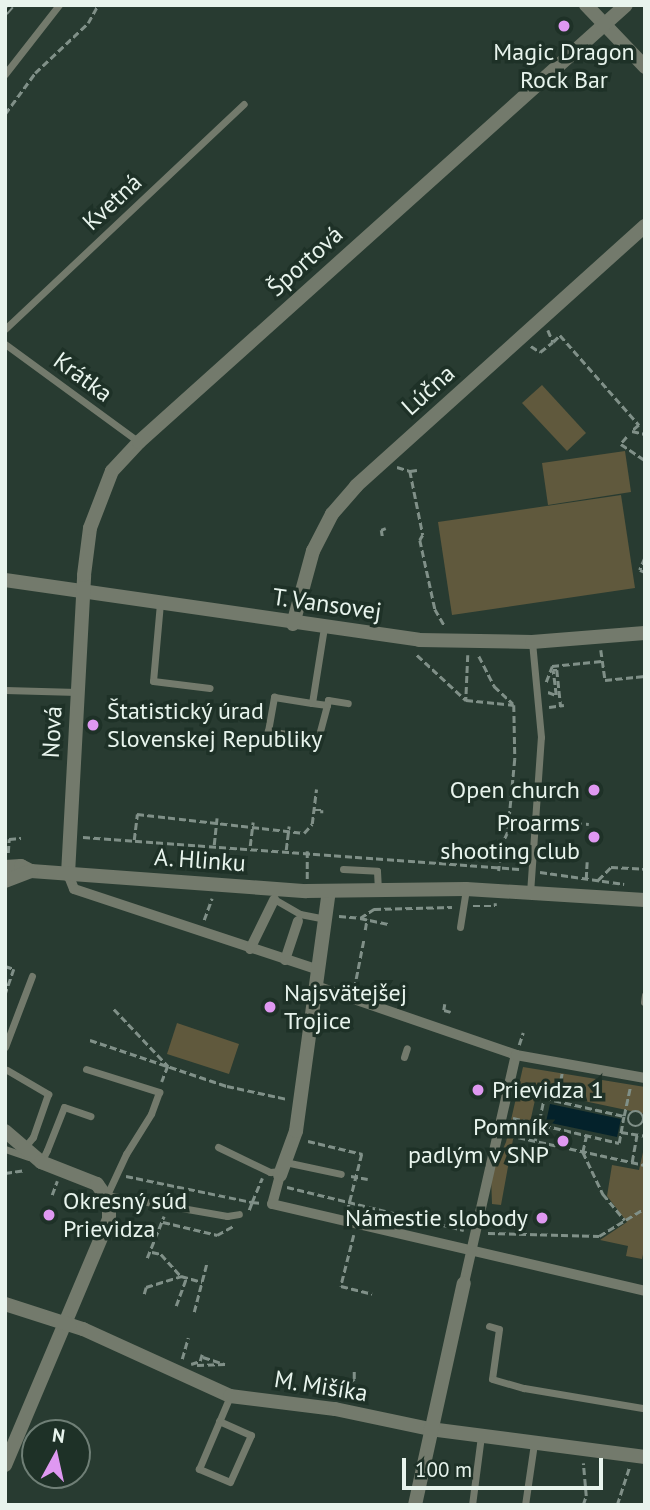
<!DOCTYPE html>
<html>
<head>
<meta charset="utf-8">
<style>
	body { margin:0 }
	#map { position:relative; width:650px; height:1510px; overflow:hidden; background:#283b31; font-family:"PT Sans",sans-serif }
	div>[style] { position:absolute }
	.green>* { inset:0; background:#60593d }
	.water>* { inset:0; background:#04222b }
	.path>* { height:2.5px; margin-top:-1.25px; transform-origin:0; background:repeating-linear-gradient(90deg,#809088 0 7px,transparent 0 10.5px) }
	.path>.ring { margin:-1.25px; padding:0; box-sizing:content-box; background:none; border:2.5px solid #809088; border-radius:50% }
	.service>* { height:7px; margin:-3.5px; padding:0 3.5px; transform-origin:3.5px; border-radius:3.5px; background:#737a6c }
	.pedestrian>* { height:10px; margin:-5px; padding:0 5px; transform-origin:5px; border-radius:5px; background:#737a6c }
	.minor>* { height:14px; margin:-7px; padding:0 7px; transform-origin:7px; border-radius:7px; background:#737a6c }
	.tertiary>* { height:14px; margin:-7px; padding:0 7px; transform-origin:7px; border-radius:7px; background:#737a6c }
	.rail>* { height:7px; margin-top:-3.5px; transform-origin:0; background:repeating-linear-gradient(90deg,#1e3127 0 13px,#83928a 0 26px); box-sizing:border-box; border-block:2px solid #83928a }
	.dots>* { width:19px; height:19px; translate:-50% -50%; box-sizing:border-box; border:4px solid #1e3127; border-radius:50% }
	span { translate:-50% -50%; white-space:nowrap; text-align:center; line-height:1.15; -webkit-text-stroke:7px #1e3127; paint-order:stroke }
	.poi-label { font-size:24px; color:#e8f4ed }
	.left { translate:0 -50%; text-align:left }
	.right { translate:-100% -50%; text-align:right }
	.street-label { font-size:24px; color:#e8f4ed }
	.frame { position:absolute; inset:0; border:7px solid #e8f4ed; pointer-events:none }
	.north { position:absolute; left:21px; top:1419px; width:70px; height:70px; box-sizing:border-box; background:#1e3127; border:2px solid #6f7f76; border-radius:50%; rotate:8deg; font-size:19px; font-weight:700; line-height:28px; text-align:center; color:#e8f4ed }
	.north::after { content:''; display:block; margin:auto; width:24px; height:32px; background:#df98f1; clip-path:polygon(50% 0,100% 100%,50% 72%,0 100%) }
	.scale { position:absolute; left:402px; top:1458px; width:201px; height:32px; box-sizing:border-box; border:4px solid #e8f4ed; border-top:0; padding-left:9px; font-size:21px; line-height:24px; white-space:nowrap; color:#e8f4ed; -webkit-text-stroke:5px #1e3127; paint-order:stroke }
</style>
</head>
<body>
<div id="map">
	<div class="green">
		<i style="clip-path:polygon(542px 385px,586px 433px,567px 451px,522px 403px)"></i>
		<i style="clip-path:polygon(625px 451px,631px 492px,548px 505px,542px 463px)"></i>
		<i style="clip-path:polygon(621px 495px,635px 588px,452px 615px,438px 522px)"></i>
		<i style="clip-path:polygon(177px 1023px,239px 1044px,229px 1074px,167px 1054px)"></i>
		<i style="clip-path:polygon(523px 1067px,645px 1087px,645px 1114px,537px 1091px,527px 1136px,514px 1134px,501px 1205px,492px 1204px,491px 1176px,506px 1142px)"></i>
		<i style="clip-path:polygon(645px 1143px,645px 1245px,642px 1259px,626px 1256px,628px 1246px,600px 1240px,627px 1222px,607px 1196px,612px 1165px,639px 1170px)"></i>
	</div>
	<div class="water">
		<i style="clip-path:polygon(550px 1104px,621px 1119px,617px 1137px,546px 1122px)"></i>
	</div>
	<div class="path">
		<i style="left:5px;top:114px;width:51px;rotate:-53.8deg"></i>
		<i style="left:35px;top:73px;width:73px;rotate:-43.3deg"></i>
		<i style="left:88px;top:23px;width:21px;rotate:-61deg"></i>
		<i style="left:548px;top:330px;width:13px;rotate:67deg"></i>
		<i style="left:553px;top:342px;width:10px;rotate:-45deg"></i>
		<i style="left:560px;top:335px;width:120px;rotate:48.7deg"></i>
		<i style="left:639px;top:425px;width:9px;rotate:139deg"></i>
		<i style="left:632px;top:431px;width:13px;rotate:13deg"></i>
		<i style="left:531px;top:346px;width:11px;rotate:34deg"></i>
		<i style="left:540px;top:352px;width:16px;rotate:-38deg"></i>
		<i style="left:627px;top:437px;width:9px;rotate:131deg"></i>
		<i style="left:621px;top:444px;width:29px;rotate:34deg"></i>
		<i style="left:397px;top:467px;width:14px;rotate:17deg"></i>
		<i style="left:410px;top:471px;width:65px;rotate:78.5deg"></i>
		<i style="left:423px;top:535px;width:6px;rotate:121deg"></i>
		<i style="left:420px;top:540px;width:71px;rotate:77.7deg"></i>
		<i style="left:435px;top:609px;width:20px;rotate:60deg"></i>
		<i style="left:410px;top:471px;width:7px;rotate:-8deg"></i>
		<i style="left:382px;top:536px;width:6px;rotate:-99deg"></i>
		<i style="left:381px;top:530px;width:5px;rotate:-22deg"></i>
		<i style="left:645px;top:558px;width:13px;rotate:113deg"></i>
		<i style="left:640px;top:570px;width:5px;rotate:22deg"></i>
		<i style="left:601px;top:650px;width:30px;rotate:82deg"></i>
		<i style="left:605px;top:680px;width:40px;rotate:-5.7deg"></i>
		<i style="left:417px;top:655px;width:67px;rotate:42.6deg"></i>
		<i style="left:468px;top:655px;width:45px;rotate:92.5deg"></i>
		<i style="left:466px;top:700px;width:48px;rotate:5.9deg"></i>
		<i style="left:514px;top:705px;width:54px;rotate:88.9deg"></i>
		<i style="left:515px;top:759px;width:73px;rotate:95.5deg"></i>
		<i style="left:508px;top:832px;width:14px;rotate:115deg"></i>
		<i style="left:502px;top:845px;width:26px;rotate:97deg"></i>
		<i style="left:479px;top:656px;width:34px;rotate:63deg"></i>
		<i style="left:494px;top:686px;width:26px;rotate:43deg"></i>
		<i style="left:546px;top:682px;width:17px;rotate:-69deg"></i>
		<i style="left:552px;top:666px;width:50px;rotate:-5.7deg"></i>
		<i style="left:548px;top:692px;width:9px;rotate:21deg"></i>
		<i style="left:556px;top:695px;width:25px;rotate:-97deg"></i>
		<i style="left:553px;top:670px;width:4px"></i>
		<i style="left:557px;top:670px;width:36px;rotate:84deg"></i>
		<i style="left:549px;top:707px;width:15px;rotate:-8deg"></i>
		<i style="left:314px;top:810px;width:8px"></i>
		<i style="left:322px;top:810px;width:3px;rotate:90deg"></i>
		<i style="left:509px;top:817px;width:18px;rotate:6deg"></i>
		<i style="left:544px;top:820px;width:45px;rotate:5.1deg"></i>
		<i style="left:83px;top:837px;width:441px;rotate:4.2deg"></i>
		<i style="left:134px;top:840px;width:26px;rotate:-83deg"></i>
		<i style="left:137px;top:814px;width:168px;rotate:6.5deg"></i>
		<i style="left:304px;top:833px;width:12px;rotate:-48deg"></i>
		<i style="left:312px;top:824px;width:35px;rotate:-83deg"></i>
		<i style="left:214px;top:845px;width:27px;rotate:-84deg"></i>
		<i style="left:250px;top:846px;width:24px;rotate:-83deg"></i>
		<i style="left:286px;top:850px;width:24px;rotate:-83deg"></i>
		<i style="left:8px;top:853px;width:14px;rotate:-86deg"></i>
		<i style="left:9px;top:839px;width:12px;rotate:-5deg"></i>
		<i style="left:540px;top:872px;width:85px;rotate:8.1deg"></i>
		<i style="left:307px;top:879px;width:28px;rotate:-90deg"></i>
		<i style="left:586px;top:879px;width:17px;rotate:-87deg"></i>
		<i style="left:598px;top:880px;width:18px;rotate:-45deg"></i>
		<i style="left:611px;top:867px;width:34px;rotate:3deg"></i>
		<i style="left:473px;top:906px;width:22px"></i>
		<i style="left:495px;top:906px;width:3px;rotate:-90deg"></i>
		<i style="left:339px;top:916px;width:21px;rotate:5deg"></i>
		<i style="left:360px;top:918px;width:17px;rotate:-33deg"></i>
		<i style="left:374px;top:909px;width:78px;rotate:-1.5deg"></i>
		<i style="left:360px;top:918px;width:30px;rotate:12deg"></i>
		<i style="left:204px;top:920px;width:23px;rotate:-70deg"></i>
		<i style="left:365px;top:930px;width:11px;rotate:-80deg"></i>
		<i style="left:5px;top:966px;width:9px;rotate:18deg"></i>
		<i style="left:14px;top:969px;width:28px;rotate:109deg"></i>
		<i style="left:354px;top:989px;width:52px;rotate:-78.9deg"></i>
		<i style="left:445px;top:1004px;width:6px;rotate:99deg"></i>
		<i style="left:444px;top:1010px;width:7px;rotate:16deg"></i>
		<i style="left:114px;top:1009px;width:79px;rotate:46.5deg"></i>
		<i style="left:168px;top:1066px;width:17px;rotate:111deg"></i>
		<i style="left:90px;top:1040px;width:145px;rotate:18.6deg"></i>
		<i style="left:227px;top:1086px;width:61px;rotate:12.2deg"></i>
		<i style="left:644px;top:1041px;width:2px;rotate:-63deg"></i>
		<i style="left:519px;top:1045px;width:13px;rotate:-72deg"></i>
		<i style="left:557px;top:1101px;width:28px;rotate:-80deg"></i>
		<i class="ring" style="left:628px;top:1111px;width:13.5px;height:13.5px"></i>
		<i style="left:513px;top:1118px;width:109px;rotate:13.3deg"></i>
		<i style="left:619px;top:1143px;width:27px;rotate:-80deg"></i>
		<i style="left:621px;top:1132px;width:24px;rotate:9deg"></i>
		<i style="left:508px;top:1135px;width:140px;rotate:12.4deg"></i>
		<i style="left:587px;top:1135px;width:17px;rotate:103deg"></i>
		<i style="left:583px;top:1152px;width:47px;rotate:64.5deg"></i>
		<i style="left:603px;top:1194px;width:34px;rotate:50deg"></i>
		<i style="left:308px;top:1141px;width:56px;rotate:13.5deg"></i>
		<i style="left:362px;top:1154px;width:57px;rotate:104.3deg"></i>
		<i style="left:535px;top:1141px;width:44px;rotate:-78.2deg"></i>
		<i style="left:544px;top:1098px;width:82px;rotate:12.7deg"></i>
		<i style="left:624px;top:1116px;width:30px;rotate:-78deg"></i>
		<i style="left:632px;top:1162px;width:27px;rotate:-80deg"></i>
		<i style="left:5px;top:1173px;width:21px;rotate:-8deg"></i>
		<i style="left:126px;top:1176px;width:129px;rotate:11.7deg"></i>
		<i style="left:252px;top:1202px;width:26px;rotate:-67deg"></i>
		<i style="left:351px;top:1176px;width:17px;rotate:10deg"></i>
		<i style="left:287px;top:1187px;width:182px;rotate:13.7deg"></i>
		<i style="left:52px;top:1195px;width:15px;rotate:-70deg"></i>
		<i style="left:249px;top:1210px;width:9px;rotate:-69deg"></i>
		<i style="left:252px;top:1202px;width:10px;rotate:6deg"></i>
		<i style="left:163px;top:1222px;width:56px;rotate:13.5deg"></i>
		<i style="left:217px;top:1235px;width:18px;rotate:-29deg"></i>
		<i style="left:488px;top:1233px;width:111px;rotate:1.5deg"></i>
		<i style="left:599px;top:1236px;width:54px;rotate:-31.3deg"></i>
		<i style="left:354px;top:1235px;width:53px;rotate:104.3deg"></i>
		<i style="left:341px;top:1286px;width:32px;rotate:14deg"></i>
		<i style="left:152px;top:1252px;width:9px;rotate:13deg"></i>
		<i style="left:161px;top:1254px;width:30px;rotate:48deg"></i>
		<i style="left:181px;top:1276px;width:22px;rotate:16deg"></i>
		<i style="left:147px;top:1258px;width:45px;rotate:-68deg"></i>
		<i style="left:144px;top:1294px;width:7px;rotate:-74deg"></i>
		<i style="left:146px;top:1287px;width:37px;rotate:-17deg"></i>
		<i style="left:176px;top:1306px;width:30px;rotate:-70deg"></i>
		<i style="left:194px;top:1312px;width:52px;rotate:-75.4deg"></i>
		<i style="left:203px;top:1357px;width:23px;rotate:18deg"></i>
		<i style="left:182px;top:1359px;width:22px;rotate:-74deg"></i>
		<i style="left:191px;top:1364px;width:9px;rotate:-18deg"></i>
		<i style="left:200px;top:1361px;width:7px;rotate:-74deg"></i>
		<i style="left:197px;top:1365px;width:28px;rotate:-2deg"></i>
		<i style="left:340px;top:1396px;width:7px;rotate:-74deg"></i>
		<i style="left:342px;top:1389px;width:16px;rotate:-40deg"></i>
		<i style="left:354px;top:1379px;width:8px;rotate:-90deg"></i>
		<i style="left:583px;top:1505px;width:9px;rotate:-72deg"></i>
		<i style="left:586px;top:1496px;width:33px;rotate:-95deg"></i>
		<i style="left:617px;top:1505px;width:39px;rotate:-72deg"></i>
	</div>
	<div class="service">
		<i style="left:5px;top:74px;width:88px;rotate:-52deg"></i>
		<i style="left:5px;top:329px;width:328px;rotate:-43.3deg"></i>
		<i style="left:5px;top:344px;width:166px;rotate:36.2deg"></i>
		<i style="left:160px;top:603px;width:78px;rotate:95.1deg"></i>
		<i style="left:153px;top:681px;width:57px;rotate:7deg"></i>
		<i style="left:5px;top:690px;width:72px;rotate:1.6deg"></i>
		<i style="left:312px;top:703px;width:15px;rotate:8deg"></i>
		<i style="left:327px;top:705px;width:35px;rotate:105deg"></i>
		<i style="left:318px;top:739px;width:51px;rotate:-170.9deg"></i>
		<i style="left:268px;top:731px;width:35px;rotate:-80deg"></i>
		<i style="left:274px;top:697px;width:38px;rotate:9deg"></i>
		<i style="left:312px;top:703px;width:77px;rotate:-81deg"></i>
		<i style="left:327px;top:705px;width:5px;rotate:-79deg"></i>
		<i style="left:328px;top:700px;width:20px;rotate:9deg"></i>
		<i style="left:343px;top:869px;width:34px;rotate:3deg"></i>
		<i style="left:377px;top:871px;width:19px;rotate:87deg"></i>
		<i style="left:530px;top:893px;width:156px;rotate:-86deg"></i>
		<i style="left:541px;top:737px;width:95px;rotate:-95.4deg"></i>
		<i style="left:274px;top:899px;width:30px;rotate:30deg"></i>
		<i style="left:300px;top:914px;width:26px;rotate:11deg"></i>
		<i style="left:460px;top:927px;width:38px;rotate:-81deg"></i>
		<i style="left:644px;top:1002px;width:7px;rotate:-82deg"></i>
		<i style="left:5px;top:1047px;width:76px;rotate:-69.2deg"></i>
		<i style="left:404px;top:1057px;width:9px;rotate:-72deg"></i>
		<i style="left:86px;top:1069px;width:77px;rotate:17.5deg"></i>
		<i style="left:159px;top:1092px;width:23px;rotate:110deg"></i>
		<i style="left:151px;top:1114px;width:47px;rotate:122deg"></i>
		<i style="left:126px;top:1154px;width:45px;rotate:114.9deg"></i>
		<i style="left:107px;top:1195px;width:122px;rotate:9.9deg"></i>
		<i style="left:227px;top:1216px;width:12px;rotate:-9deg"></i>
		<i style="left:7px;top:1070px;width:48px;rotate:30.3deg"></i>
		<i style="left:48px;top:1094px;width:46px;rotate:109.2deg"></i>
		<i style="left:33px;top:1137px;width:14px;rotate:129deg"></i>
		<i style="left:218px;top:1147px;width:58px;rotate:25.7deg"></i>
		<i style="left:270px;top:1172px;width:11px;rotate:-5deg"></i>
		<i style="left:5px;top:1149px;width:24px;rotate:19deg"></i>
		<i style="left:39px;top:1161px;width:2px;rotate:27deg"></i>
		<i style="left:41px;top:1162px;width:13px;rotate:-63deg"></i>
		<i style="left:47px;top:1150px;width:46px;rotate:-68.4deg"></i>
		<i style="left:64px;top:1107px;width:28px;rotate:19deg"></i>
		<i style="left:285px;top:1162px;width:57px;rotate:12.1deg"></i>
		<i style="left:489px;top:1326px;width:10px;rotate:17deg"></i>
		<i style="left:499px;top:1329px;width:50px;rotate:98deg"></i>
		<i style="left:492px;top:1379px;width:33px;rotate:16deg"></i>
		<i style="left:524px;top:1388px;width:120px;rotate:9.6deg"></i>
		<i style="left:219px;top:1421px;width:35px;rotate:24deg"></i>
		<i style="left:251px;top:1435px;width:51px;rotate:114.1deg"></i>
		<i style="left:230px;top:1482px;width:34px;rotate:-157deg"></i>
		<i style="left:199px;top:1469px;width:79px;rotate:-67deg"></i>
		<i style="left:472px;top:1505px;width:70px;rotate:-82.6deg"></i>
		<i style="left:525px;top:1505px;width:63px;rotate:-81.7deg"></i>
	</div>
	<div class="pedestrian">
		<i style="left:68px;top:874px;width:16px;rotate:68deg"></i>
		<i style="left:74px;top:889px;width:258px;rotate:18.3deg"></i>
		<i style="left:250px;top:949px;width:55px;rotate:-63.9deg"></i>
		<i style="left:285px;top:960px;width:41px;rotate:-71.6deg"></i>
		<i style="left:316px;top:986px;width:212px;rotate:19deg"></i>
		<i style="left:280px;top:1175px;width:30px;rotate:105deg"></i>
		<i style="left:272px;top:1204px;width:383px;rotate:13.1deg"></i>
		<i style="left:464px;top:1283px;width:234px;rotate:-77.2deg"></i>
		<i style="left:516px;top:1055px;width:131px;rotate:10.1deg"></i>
	</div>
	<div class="minor">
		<i style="left:586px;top:5px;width:86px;rotate:46.4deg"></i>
		<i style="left:5px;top:580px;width:418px;rotate:8.2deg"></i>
		<i style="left:419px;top:640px;width:113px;rotate:1deg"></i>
		<i style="left:532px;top:642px;width:113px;rotate:-4.6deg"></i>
		<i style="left:293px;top:624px;width:76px;rotate:-74.7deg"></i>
		<i style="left:313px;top:551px;width:42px;rotate:-62.8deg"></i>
		<i style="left:332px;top:514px;width:37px;rotate:-49deg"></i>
		<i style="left:356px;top:486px;width:389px;rotate:-42deg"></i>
		<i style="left:68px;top:874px;width:299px;rotate:-86.9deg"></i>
		<i style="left:84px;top:575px;width:47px;rotate:-82.7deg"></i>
		<i style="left:90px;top:528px;width:61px;rotate:-68.9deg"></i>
		<i style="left:112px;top:471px;width:40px;rotate:-47deg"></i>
		<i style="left:139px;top:442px;width:654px;rotate:-41.9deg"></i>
		<i style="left:5px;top:1131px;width:48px;rotate:40.7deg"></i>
		<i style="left:41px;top:1162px;width:60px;rotate:21.4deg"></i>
		<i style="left:97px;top:1184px;width:21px;rotate:55deg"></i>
		<i style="left:109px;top:1201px;width:18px;rotate:90deg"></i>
		<i style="left:109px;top:1219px;width:267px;rotate:112.9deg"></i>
		<i style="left:280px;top:1175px;width:47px;rotate:-70deg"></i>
		<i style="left:296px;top:1131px;width:242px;rotate:-82.2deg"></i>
		<i style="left:5px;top:1304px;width:82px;rotate:17.8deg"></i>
		<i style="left:83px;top:1329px;width:162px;rotate:24.5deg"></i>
		<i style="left:230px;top:1396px;width:106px;rotate:7.1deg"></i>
		<i style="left:335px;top:1409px;width:97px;rotate:11.9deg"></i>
		<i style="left:430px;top:1429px;width:217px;rotate:7.4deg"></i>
		<i style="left:415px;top:1505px;width:227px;rotate:-77.6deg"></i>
	</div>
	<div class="tertiary">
		<i style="left:5px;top:867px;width:16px;rotate:-4deg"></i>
		<i style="left:21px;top:866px;width:11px;rotate:27deg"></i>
		<i style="left:31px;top:871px;width:276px;rotate:4.2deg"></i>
		<i style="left:306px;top:891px;width:160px;rotate:-0.7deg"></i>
		<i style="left:466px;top:889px;width:179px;rotate:3.5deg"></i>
		<i style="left:5px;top:881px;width:28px;rotate:-21deg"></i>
	</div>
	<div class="rail">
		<i style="left:5px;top:12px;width:9px;rotate:-49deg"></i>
	</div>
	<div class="dots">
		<i style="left:564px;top:26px;background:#df98f1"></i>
		<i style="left:93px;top:725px;background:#df98f1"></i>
		<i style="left:594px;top:790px;background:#df98f1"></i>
		<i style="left:594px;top:837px;background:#df98f1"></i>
		<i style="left:270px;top:1007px;background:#df98f1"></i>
		<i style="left:478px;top:1090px;background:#df98f1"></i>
		<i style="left:563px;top:1141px;background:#df98f1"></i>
		<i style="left:49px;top:1215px;background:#df98f1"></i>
		<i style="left:542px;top:1218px;background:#df98f1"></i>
	</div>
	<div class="poi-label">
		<span style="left:564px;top:66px">Magic Dragon<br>Rock Bar</span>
		<span class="left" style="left:107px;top:725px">Štatistický úrad<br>Slovenskej Republiky</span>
		<span class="right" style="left:580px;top:790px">Open church</span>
		<span class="right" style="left:580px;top:837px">Proarms<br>shooting club</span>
		<span class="left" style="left:284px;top:1007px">Najsvätejšej<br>Trojice</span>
		<span class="left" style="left:492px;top:1090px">Prievidza 1</span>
		<span class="right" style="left:549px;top:1141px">Pomník<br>padlým v SNP</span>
		<span class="left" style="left:63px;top:1215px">Okresný súd<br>Prievidza</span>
		<span class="right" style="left:528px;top:1218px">Námestie slobody</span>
	</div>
	<div class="street-label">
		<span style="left:112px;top:202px;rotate:-43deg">Kvetná</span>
		<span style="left:305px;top:261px;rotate:-42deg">Športová</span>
		<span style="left:83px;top:377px;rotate:36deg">Krátka</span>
		<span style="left:428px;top:390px;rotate:-42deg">Lúčna</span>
		<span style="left:327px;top:604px;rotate:8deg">T. Vansovej</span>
		<span style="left:52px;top:732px;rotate:-87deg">Nová</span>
		<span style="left:200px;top:860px;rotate:4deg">A. Hlinku</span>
		<span style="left:321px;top:1386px;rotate:9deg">M. Mišíka</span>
	</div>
	<div class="frame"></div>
	<div class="north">N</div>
	<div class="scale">100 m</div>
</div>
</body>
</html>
